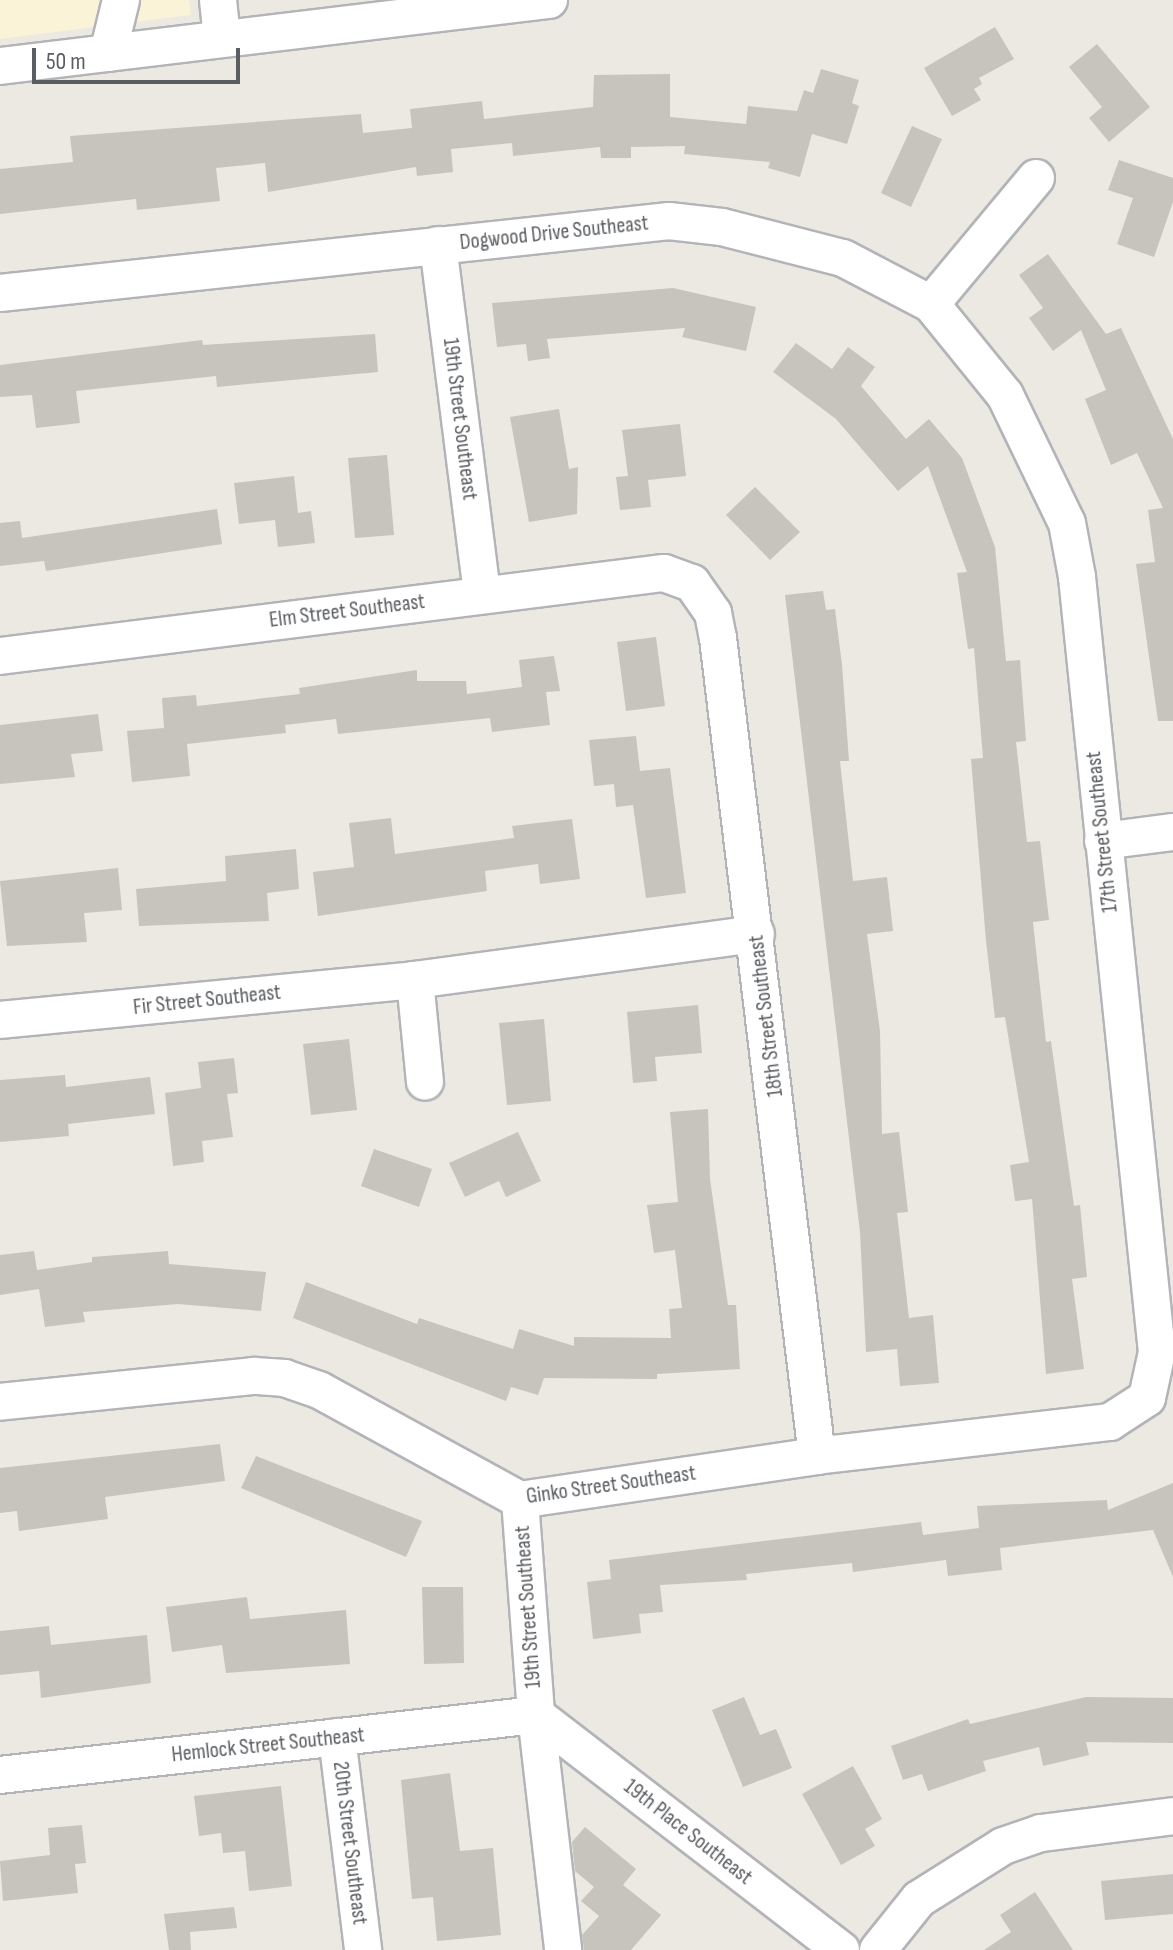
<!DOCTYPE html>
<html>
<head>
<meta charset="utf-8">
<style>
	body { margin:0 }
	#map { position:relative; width:1173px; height:1950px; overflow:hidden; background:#ebe9e1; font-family:"Sofia Sans Condensed",sans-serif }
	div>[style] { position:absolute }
	.commercial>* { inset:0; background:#faf3d7 }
	.building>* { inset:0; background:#c7c4be }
	.roads { filter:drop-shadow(2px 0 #b2b4b8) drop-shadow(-2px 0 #b2b4b8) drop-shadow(0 2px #b2b4b8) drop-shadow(0 -2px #b2b4b8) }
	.minor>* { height:36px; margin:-18px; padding:0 18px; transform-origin:18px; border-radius:18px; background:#fff }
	span { translate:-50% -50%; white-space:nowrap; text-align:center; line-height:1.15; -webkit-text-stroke:6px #fff; paint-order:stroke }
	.street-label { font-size:22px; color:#5a5d61 }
	.scale { position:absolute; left:32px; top:48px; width:208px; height:36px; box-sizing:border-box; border:4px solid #5a5d61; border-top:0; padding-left:10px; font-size:24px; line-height:28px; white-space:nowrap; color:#5a5d61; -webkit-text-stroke:6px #fff; paint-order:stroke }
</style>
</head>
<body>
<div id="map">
	<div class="commercial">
		<i style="clip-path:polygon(0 0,189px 0,191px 15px,0 39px)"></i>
	</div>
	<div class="building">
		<i style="clip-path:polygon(995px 27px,1014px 59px,979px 78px,982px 84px,974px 89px,981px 100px,952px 116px,924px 68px)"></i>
		<i style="clip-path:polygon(1097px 44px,1150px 107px,1109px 142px,1089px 118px,1102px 107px,1069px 67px)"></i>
		<i style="clip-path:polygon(821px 69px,859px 80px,852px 103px,859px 106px,847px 144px,812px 134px,800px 177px,768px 168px,770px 162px,684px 154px,685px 146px,631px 147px,631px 158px,601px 158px,600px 147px,513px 156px,512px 143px,451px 149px,453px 172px,417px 176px,416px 167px,268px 192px,265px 163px,216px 168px,220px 201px,137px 210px,136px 199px,0 214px,0 169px,73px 162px,70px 136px,361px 114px,363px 133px,412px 128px,410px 109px,482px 101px,484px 119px,593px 107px,594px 75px,670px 74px,670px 117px,746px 124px,748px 106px,797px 111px,804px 90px,813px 93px)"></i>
		<i style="clip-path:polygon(912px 126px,942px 139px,911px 207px,881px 193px)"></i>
		<i style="clip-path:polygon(1119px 160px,1173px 178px,1173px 202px,1154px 257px,1117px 244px,1133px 198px,1108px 190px)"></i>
		<i style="clip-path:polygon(1048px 254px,1106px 334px,1121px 328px,1173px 439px,1173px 721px,1158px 721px,1136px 564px,1155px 562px,1148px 510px,1163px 508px,1137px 453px,1111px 465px,1085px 399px,1106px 390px,1081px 330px,1053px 351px,1029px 318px,1043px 308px,1019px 275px)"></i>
		<i style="clip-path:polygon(673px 288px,756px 307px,746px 351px,682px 337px,685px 328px,547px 339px,550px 358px,528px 361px,526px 344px,497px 347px,492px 303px)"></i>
		<i style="clip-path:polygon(375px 334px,378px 372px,217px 387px,216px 376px,76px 391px,80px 423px,36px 428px,32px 395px,0 397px,0 365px,202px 340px,203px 345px)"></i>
		<i style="clip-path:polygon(796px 343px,832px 369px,848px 347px,875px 367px,861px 386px,906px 439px,929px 419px,962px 458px,995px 547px,1006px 661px,1020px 660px,1026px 741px,1016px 742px,1027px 842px,1040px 841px,1049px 920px,1033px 922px,1046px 1042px,1051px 1041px,1074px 1206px,1080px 1205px,1087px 1277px,1072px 1279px,1084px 1369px,1046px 1374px,1032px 1199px,1015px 1201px,1010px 1165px,1029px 1162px,1005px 1017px,995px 1018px,986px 941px,971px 759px,983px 758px,974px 648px,968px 649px,957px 573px,967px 572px,928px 466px,898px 491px,836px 419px,773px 372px)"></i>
		<i style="clip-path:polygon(559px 409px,569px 469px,578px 467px,577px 514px,529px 522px,510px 417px)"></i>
		<i style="clip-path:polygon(680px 424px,686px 476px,648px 480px,651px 507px,620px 510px,616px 477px,628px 476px,622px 430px)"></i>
		<i style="clip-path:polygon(387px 455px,394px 535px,355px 538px,348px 458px)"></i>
		<i style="clip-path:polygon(294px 476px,298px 513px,311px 511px,315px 543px,278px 547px,275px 520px,239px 524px,234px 483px)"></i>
		<i style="clip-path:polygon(755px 487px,800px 532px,770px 560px,726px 515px)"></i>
		<i style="clip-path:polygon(217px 509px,222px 544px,46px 571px,44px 561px,0 566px,0 523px,20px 521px,22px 538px)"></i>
		<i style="clip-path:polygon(823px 591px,826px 610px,835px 609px,842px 665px,849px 761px,840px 761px,853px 881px,887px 877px,893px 931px,867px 934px,880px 1031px,882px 1134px,899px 1132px,908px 1212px,897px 1213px,909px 1318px,933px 1315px,939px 1383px,900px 1386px,897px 1349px,866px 1352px,860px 1232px,785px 595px)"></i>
		<i style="clip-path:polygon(656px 637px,665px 706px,626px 711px,617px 642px)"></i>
		<i style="clip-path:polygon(554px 656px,560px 691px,546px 692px,550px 725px,492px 732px,490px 718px,338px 734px,336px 719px,285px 725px,286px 733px,187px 744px,190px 776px,132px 782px,127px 731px,164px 728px,162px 698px,196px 695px,197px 706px,300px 694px,299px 688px,417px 670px,417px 681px,466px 681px,467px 694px,522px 687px,519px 660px)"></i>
		<i style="clip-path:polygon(98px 714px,103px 751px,71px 754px,75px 777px,0 784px,0 725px)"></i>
		<i style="clip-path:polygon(636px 736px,640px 771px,670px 768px,686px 893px,646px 898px,633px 805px,616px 807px,614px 784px,594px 786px,589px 740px)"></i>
		<i style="clip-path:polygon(391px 818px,395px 854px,514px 838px,512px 826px,572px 819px,580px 879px,540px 884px,538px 864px,485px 871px,487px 891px,318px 916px,313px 872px,354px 867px,349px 823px)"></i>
		<i style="clip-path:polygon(296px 849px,299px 889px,267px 893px,269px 921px,139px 926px,136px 889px,226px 881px,225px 856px)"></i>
		<i style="clip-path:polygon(118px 868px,122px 910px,84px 913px,87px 942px,7px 946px,0 881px)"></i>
		<i style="clip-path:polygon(698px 1005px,702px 1053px,655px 1057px,657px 1081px,633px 1083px,627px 1012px)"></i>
		<i style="clip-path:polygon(544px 1019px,551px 1101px,507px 1105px,499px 1023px)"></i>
		<i style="clip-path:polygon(349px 1039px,357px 1110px,311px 1115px,303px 1044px)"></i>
		<i style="clip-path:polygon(234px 1058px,238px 1093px,227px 1094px,233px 1137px,202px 1141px,204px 1162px,173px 1166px,165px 1093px,201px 1088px,198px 1062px)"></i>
		<i style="clip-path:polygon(65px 1075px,66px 1087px,150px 1077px,155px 1114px,68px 1124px,69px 1136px,0 1142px,0 1080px)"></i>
		<i style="clip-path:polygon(708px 1109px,710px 1179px,728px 1305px,736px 1305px,740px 1369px,657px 1374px,657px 1379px,544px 1378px,538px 1395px,511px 1387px,506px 1401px,293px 1318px,306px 1282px,417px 1324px,419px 1318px,513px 1349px,519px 1329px,574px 1346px,574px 1337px,671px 1338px,669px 1309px,682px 1308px,675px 1250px,654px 1253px,647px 1205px,678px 1202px,670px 1112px)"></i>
		<i style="clip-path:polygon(518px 1132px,541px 1181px,506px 1197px,499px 1181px,465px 1197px,449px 1163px)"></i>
		<i style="clip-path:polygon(374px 1149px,432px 1169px,419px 1207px,361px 1186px)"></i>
		<i style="clip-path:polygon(34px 1251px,37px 1270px,92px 1262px,92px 1257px,168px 1251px,169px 1264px,266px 1272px,261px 1311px,178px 1304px,83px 1312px,85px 1322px,45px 1327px,39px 1289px,0 1295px,0 1255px)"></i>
		<i style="clip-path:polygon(220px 1444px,225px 1481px,105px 1497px,108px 1519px,19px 1531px,17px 1511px,0 1513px,0 1468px)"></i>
		<i style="clip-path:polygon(256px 1456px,422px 1521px,406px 1557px,241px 1488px)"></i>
		<i style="clip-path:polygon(1173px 1483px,1173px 1577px,1153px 1530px,1000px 1548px,1002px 1570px,948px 1576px,946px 1560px,853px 1572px,852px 1563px,746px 1574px,747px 1580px,660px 1585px,663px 1612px,639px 1614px,641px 1633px,593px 1639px,587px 1582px,611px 1579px,609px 1560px,921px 1522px,923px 1535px,979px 1528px,977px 1506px,1107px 1500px,1108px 1510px)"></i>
		<i style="clip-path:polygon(422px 1587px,463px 1587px,464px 1663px,424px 1664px)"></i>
		<i style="clip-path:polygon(247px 1597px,250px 1619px,346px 1610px,350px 1664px,226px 1673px,222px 1645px,172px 1652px,166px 1607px)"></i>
		<i style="clip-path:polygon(49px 1626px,51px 1645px,147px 1635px,151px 1683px,41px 1698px,39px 1671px,0 1675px,0 1631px)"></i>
		<i style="clip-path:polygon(744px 1697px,760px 1735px,776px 1729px,792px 1768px,743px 1787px,712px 1710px)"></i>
		<i style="clip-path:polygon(1086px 1697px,1173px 1698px,1173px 1743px,1086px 1742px,1089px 1755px,1043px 1766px,1039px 1747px,983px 1761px,986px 1771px,928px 1791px,922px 1774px,903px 1780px,891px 1746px,968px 1719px,970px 1724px)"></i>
		<i style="clip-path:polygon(853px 1766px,882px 1819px,865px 1829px,875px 1846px,841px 1865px,802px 1794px)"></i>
		<i style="clip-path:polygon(450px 1773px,460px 1851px,493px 1848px,501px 1935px,437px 1941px,433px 1897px,412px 1899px,401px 1780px)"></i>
		<i style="clip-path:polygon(281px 1786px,292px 1886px,249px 1891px,245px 1851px,223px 1853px,221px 1833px,199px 1836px,194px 1796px)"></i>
		<i style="clip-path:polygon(82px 1825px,86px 1863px,75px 1864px,78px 1893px,3px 1901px,0 1861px,50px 1855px,48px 1828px)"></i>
		<i style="clip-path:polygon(585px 1827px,636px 1869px,623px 1885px,661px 1915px,631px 1950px,584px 1950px,582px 1935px,599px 1916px,581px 1901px,594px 1887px,575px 1871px,572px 1842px)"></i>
		<i style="clip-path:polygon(1173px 1874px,1173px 1914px,1105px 1920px,1101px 1881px)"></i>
		<i style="clip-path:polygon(1035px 1892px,1073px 1950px,984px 1950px,1011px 1932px,1000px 1915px)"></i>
		<i style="clip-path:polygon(234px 1907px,237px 1928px,190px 1932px,191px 1950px,169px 1950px,164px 1914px)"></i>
	</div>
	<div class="roads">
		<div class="minor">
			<i style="left:218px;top:0;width:38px;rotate:84deg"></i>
			<i style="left:108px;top:53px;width:55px;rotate:-76.2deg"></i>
			<i style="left:0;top:66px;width:553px;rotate:-6.86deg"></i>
			<i style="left:438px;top:245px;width:352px;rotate:82.8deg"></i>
			<i style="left:0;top:293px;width:673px;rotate:-6.14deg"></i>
			<i style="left:669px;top:221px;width:53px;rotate:6.5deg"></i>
			<i style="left:722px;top:227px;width:125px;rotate:14.4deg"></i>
			<i style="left:843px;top:258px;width:99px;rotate:27.6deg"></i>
			<i style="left:931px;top:304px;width:117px;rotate:50.9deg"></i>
			<i style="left:1005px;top:395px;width:142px;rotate:64.2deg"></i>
			<i style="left:1067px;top:523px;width:55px;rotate:79.5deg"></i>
			<i style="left:1077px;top:577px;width:779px;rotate:84.11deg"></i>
			<i style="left:1157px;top:1352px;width:47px;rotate:102.3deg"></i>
			<i style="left:1147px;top:1398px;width:44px;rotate:147deg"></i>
			<i style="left:1110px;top:1422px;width:295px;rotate:173.4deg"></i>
			<i style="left:817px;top:1456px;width:300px;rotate:171.6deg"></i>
			<i style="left:520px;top:1500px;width:229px;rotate:-151.3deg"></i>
			<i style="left:319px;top:1390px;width:36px;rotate:-161deg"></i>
			<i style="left:285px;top:1378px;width:31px;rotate:-176deg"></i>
			<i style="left:254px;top:1376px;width:255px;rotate:174.2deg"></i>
			<i style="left:931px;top:304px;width:164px;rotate:-50.2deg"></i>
			<i style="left:0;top:656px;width:669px;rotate:-7.13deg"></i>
			<i style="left:664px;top:573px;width:30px;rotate:20deg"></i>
			<i style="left:692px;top:583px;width:37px;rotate:55deg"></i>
			<i style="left:713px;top:613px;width:25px;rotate:79deg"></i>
			<i style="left:718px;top:638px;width:824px;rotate:83.1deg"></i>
			<i style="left:1103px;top:841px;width:71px;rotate:-7.3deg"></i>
			<i style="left:415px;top:980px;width:102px;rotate:84.4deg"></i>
			<i style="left:0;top:1020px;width:417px;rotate:-5.5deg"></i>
			<i style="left:415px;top:980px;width:344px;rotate:-7.7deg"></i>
			<i style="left:520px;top:1500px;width:216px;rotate:85.7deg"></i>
			<i style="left:536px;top:1715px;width:237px;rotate:83.4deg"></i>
			<i style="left:536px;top:1715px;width:385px;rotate:37.6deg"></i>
			<i style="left:337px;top:1737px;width:215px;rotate:83deg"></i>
			<i style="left:0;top:1775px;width:539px;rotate:-6.39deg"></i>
			<i style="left:878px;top:1950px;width:65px;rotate:-51.2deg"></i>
			<i style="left:919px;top:1899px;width:99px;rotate:-32.2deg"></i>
			<i style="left:1003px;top:1846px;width:40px;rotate:-18.9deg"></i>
			<i style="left:1041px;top:1833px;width:133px;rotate:-7.3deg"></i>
		</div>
	</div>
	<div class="street-label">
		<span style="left:554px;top:233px;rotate:-6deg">Dogwood Drive Southeast</span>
		<span style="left:460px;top:419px;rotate:83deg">19th Street Southeast</span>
		<span style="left:347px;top:611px;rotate:-7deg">Elm Street Southeast</span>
		<span style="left:1102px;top:832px;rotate:-96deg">17th Street Southeast</span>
		<span style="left:207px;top:1000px;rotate:-6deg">Fir Street Southeast</span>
		<span style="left:766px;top:1016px;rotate:-97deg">18th Street Southeast</span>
		<span style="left:611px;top:1485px;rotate:-8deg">Ginko Street Southeast</span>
		<span style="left:528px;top:1607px;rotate:-94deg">19th Street Southeast</span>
		<span style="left:268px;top:1745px;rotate:-6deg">Hemlock Street Southeast</span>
		<span style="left:688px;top:1832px;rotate:38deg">19th Place Southeast</span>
		<span style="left:350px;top:1843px;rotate:83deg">20th Street Southeast</span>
	</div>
	<div class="scale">50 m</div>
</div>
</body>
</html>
